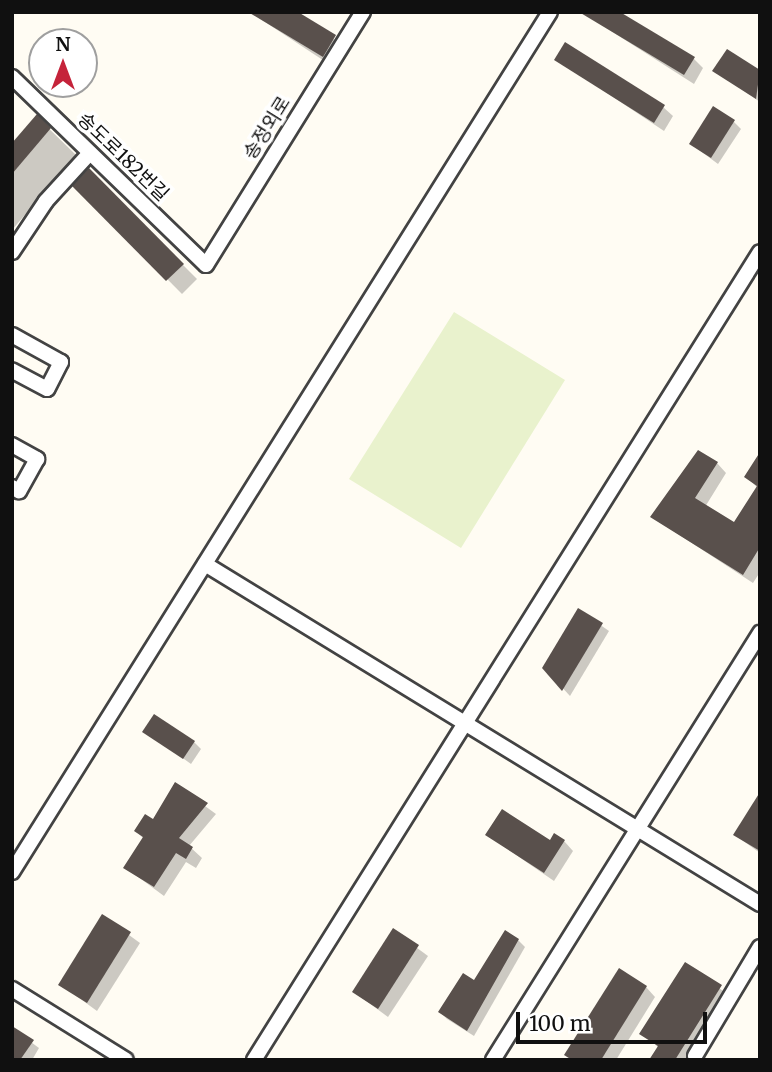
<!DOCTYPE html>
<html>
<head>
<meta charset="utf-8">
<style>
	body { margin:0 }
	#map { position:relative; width:772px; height:1072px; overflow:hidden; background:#fffcf3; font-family:Merriweather,"Noto Sans KR",serif }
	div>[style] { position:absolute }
	.pitch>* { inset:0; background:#e9f2cd }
	.shadow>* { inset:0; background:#0003 }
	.building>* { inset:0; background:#59504c }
	.roads { filter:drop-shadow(2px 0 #434343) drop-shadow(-2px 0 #434343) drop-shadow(0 2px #434343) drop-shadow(0 -2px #434343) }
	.street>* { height:14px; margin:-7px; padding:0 7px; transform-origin:7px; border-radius:7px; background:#fff }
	span { translate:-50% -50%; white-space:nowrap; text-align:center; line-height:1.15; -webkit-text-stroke:7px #fff; paint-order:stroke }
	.street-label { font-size:19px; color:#101010 }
	.frame { position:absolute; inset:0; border:14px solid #101010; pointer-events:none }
	.north { position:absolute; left:28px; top:28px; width:70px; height:70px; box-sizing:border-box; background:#fff; border:2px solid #9f9f9f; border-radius:50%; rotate:0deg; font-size:19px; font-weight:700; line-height:28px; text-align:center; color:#101010 }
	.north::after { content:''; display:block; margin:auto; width:24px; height:32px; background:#c5233a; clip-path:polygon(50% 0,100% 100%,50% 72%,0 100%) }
	.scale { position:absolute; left:516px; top:1012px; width:191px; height:32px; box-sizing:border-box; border:4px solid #101010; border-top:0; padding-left:9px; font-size:21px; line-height:24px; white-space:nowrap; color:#101010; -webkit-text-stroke:5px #fff; paint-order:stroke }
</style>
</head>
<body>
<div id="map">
	<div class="pitch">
		<i style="clip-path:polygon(454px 312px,565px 380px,461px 548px,349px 479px)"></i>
	</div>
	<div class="shadow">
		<i style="clip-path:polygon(250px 12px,295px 12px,350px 51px,338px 70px)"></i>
		<i style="clip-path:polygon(586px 15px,694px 59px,703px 68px,694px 84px)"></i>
		<i style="clip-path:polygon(727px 51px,760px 72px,760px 102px,715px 71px)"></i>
		<i style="clip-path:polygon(556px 59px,663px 107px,673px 116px,664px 131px)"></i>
		<i style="clip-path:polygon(37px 117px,76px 155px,12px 230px,12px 146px)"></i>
		<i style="clip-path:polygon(734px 122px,741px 129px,718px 164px,691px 144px)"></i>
		<i style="clip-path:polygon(89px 171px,197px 279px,182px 294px,75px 186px)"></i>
		<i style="clip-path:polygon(760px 455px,760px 572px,753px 583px,652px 517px,717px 463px,726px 473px,705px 507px,735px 525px,758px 488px,746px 477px)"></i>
		<i style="clip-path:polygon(579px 610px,609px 631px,570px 696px,544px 668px)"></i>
		<i style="clip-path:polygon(145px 731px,194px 742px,201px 749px,191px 764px)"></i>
		<i style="clip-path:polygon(176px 785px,216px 814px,189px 846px,202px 858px,196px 868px,186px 862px,164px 896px,126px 868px,144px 839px,136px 831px,153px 821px)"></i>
		<i style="clip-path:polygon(760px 796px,760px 853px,735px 835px)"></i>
		<i style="clip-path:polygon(487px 835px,564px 841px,573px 851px,554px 881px)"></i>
		<i style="clip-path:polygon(103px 916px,140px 943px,97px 1011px,60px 984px)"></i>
		<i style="clip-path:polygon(394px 931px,428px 956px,388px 1017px,354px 992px)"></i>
		<i style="clip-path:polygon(518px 940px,525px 947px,474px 1036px,447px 1019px,440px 1012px)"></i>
		<i style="clip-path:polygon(686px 964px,730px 996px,691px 1060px,651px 1060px,659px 1048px,642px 1033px)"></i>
		<i style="clip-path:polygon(646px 987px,655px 997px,616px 1060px,572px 1060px)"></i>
		<i style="clip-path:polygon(12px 1028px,39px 1048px,32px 1060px,12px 1058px)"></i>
	</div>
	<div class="building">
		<i style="clip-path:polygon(248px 12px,298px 12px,336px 35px,323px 57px)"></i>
		<i style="clip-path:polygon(579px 12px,620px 12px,695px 57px,684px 75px)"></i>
		<i style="clip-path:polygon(565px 42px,665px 105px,654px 123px,554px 60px)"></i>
		<i style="clip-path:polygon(727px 49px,760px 70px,756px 99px,712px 71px)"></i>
		<i style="clip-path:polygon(713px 106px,735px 120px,711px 158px,689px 144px)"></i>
		<i style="clip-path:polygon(37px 114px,51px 128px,12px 174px,12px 143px)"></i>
		<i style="clip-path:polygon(89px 168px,184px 264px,166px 281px,72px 186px)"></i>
		<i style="clip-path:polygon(698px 450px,718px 462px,695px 498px,734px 522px,757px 486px,744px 477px,760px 452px,760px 547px,743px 575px,650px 517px)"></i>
		<i style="clip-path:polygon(578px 608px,603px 623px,562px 691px,542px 668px)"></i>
		<i style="clip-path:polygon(154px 714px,195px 741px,183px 759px,142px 732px)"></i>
		<i style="clip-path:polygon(175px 782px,208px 803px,179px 838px,193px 847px,186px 859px,176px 853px,154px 887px,123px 868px,143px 837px,134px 831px,145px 814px,153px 819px)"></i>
		<i style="clip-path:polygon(760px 792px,760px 851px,733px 835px)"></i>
		<i style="clip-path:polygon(502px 809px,550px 840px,554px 833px,565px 840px,544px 873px,485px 835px)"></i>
		<i style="clip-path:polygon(102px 914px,131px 932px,87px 1003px,58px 985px)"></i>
		<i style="clip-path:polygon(393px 928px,419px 945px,378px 1009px,352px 992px)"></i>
		<i style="clip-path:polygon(505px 930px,519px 939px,467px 1031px,438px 1012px,463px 973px,474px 980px)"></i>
		<i style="clip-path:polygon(685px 962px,722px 985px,675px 1060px,649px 1060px,658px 1046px,639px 1034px)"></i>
		<i style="clip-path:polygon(619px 968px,647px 986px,601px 1060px,572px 1060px,564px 1055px)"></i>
		<i style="clip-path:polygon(12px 1026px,34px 1040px,20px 1060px,12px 1058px)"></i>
	</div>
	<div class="roads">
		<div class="street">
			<i style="left:12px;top:77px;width:270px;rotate:44.1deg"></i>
			<i style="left:206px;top:265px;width:298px;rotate:-58.2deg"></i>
			<i style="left:12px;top:252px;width:61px;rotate:-56.3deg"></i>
			<i style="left:46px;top:201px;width:65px;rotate:-47.5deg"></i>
			<i style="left:12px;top:335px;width:56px;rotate:28.9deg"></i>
			<i style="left:61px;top:362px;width:30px;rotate:117deg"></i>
			<i style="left:47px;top:389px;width:40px;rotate:-152deg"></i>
			<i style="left:12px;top:445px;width:29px;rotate:29deg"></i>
			<i style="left:37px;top:459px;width:37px;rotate:119deg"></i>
			<i style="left:19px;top:491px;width:8px;rotate:-150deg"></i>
			<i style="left:205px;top:564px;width:651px;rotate:31.49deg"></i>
			<i style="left:12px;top:872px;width:1014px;rotate:-57.97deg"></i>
			<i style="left:12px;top:989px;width:134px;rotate:31.9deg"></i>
			<i style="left:695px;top:1056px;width:127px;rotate:-59.2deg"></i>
			<i style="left:254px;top:1060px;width:953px;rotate:-57.94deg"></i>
			<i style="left:493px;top:1060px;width:504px;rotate:-57.98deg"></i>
		</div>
	</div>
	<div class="street-label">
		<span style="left:267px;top:128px;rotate:-58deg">송정외로</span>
		<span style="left:123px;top:157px;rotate:44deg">송도로182번길</span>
	</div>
	<div class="frame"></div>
	<div class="north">N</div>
	<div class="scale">100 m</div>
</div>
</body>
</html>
